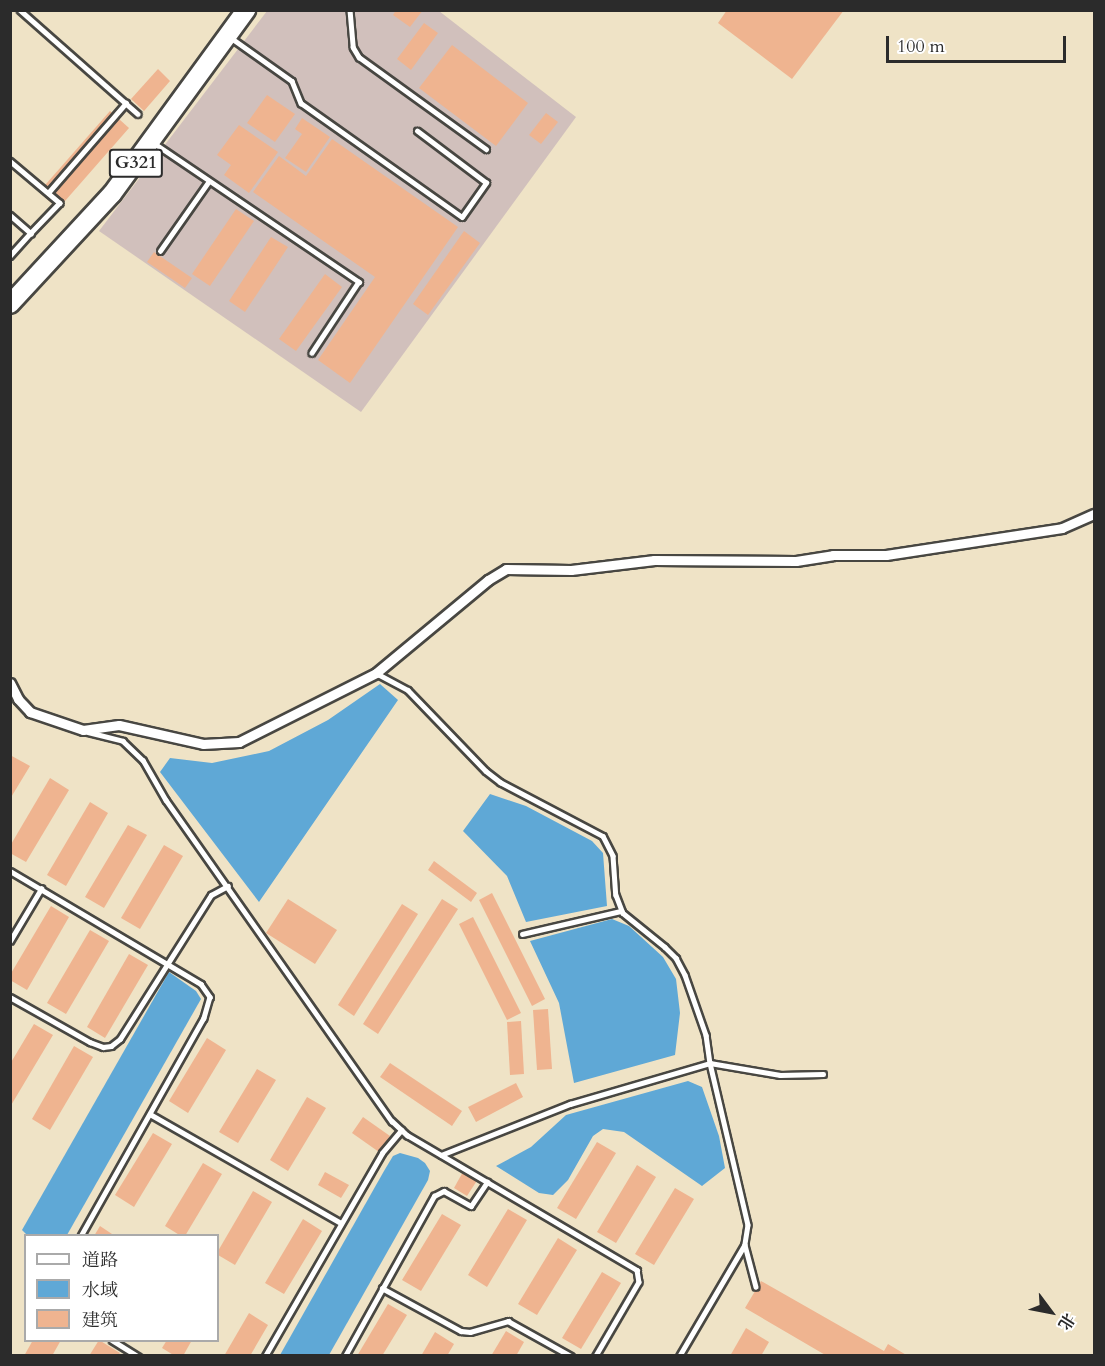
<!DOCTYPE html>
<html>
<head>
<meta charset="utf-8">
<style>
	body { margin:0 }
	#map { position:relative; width:1105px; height:1366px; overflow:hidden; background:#efe3c6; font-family:Cardo,"Noto Serif SC",serif }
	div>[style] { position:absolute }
	.industrial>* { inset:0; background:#d1c0bc }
	.water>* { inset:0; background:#5fa8d6 }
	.building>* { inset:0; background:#efb490 }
	.roads { filter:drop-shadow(2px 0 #484742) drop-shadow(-2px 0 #484742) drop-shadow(0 2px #484742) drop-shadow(0 -2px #484742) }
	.lane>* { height:4.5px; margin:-2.25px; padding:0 2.25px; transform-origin:2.25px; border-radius:2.25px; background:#fff }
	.street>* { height:9px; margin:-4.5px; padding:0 4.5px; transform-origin:4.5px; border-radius:4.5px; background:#fff }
	.highway>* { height:18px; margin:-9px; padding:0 9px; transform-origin:9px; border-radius:9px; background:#fff }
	span { translate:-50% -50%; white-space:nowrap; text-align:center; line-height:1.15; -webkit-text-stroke:4.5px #fff; paint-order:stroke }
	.shield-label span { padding:2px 4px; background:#fff; border:2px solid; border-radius:4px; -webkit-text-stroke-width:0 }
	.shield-label { font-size:18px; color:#2b2b2b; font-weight:700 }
	.frame { position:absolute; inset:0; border:12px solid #2b2b2b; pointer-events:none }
	.legend { position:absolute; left:24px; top:1234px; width:195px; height:108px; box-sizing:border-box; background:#fff; border:2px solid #aaa; margin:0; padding:8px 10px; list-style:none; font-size:18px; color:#2b2b2b }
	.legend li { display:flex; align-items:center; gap:12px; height:30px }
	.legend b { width:30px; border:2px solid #aaa }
	.north { position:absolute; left:1021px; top:1282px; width:60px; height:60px; -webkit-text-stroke:4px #fff; paint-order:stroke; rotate:122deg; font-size:16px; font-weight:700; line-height:24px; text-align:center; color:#2b2b2b }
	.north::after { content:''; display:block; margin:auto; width:21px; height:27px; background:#2b2b2b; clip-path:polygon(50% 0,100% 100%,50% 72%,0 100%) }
	.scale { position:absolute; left:886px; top:36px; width:180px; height:27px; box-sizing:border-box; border:3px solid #2b2b2b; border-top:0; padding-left:8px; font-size:18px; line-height:21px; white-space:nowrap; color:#2b2b2b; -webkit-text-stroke:4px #fff; paint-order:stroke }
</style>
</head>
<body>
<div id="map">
	<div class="industrial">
		<i style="clip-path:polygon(267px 11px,439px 11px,576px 117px,361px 412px,99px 231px)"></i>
	</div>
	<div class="water">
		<i style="clip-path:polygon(380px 684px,398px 700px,259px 902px,160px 772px,170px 758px,212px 763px,269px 751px,328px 720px)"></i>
		<i style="clip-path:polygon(490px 794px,526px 806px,592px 841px,603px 853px,607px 906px,526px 922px,507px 876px,463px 831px)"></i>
		<i style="clip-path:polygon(612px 919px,629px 926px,663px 957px,676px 979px,680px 1013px,675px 1055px,574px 1083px,559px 1003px,530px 941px)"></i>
		<i style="clip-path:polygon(169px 972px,196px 991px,201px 999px,67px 1235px,27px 1235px,22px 1230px)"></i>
		<i style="clip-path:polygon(688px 1081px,702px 1087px,719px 1136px,725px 1168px,702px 1186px,624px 1132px,603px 1129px,593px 1136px,568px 1180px,553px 1195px,539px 1193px,496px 1166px,531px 1147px,566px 1115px)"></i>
		<i style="clip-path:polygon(400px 1153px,418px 1158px,425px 1163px,430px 1171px,428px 1180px,329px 1355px,280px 1355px,384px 1171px,393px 1156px)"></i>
	</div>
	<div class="building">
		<i style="clip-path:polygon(396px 10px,423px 10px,410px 27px,393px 15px)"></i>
		<i style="clip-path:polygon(727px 10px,844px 10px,792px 79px,718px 23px)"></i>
		<i style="clip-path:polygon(424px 23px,438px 33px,411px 70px,397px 59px)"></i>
		<i style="clip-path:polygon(452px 45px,528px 103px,496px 146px,419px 88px)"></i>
		<i style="clip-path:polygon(158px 69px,170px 81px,144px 111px,131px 99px)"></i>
		<i style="clip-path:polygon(267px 95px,295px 114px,275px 142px,247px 123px)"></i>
		<i style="clip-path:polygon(110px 111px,129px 128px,58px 209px,39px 192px)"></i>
		<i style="clip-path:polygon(546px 113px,558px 122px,541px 144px,529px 135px)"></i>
		<i style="clip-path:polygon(302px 118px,330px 137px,306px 172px,285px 158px,302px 134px,295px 129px)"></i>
		<i style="clip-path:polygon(239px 125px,278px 152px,249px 193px,224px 175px,231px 165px,217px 155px)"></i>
		<i style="clip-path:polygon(332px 139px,458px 227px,350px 383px,318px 360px,375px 277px,253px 192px,279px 156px,306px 176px)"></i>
		<i style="clip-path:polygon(236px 209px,254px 221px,210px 286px,192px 274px)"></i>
		<i style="clip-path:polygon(464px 231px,480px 243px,428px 315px,413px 304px)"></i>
		<i style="clip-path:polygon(271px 237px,288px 247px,245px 312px,229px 301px)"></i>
		<i style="clip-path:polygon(154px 252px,192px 278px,185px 288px,147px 262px)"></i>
		<i style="clip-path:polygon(325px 274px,342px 287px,296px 351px,279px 339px)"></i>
		<i style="clip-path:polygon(10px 755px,30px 766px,10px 799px)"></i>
		<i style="clip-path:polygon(50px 778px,69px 790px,26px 862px,10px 853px,10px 846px)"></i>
		<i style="clip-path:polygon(90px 802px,108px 813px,66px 886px,47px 875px)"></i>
		<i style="clip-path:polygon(128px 825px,147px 835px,104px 908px,85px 897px)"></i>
		<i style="clip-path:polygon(164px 845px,183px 856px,140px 929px,121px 918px)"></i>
		<i style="clip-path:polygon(434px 861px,477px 893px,471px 902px,428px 870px)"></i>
		<i style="clip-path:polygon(492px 893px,545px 999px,532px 1006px,479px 900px)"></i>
		<i style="clip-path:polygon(288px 899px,337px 930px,315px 964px,266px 933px)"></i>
		<i style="clip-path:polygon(442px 899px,458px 909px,378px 1034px,363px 1024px)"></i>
		<i style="clip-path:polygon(402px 904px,418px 914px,354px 1016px,338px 1005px)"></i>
		<i style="clip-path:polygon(51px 906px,69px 917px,27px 990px,10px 980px,10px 975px)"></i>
		<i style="clip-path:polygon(473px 917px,521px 1013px,507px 1020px,459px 924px)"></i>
		<i style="clip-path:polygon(90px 930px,109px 941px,66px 1014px,47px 1003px)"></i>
		<i style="clip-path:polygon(129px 954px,148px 965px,105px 1038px,87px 1027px)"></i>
		<i style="clip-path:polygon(548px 1009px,552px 1069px,537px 1070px,533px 1010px)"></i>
		<i style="clip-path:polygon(521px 1021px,524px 1074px,510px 1075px,507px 1022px)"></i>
		<i style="clip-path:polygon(34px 1024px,53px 1035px,10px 1107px,10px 1064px)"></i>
		<i style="clip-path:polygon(207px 1038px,226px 1050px,188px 1113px,169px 1101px)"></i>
		<i style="clip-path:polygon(74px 1046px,93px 1057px,50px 1130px,32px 1119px)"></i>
		<i style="clip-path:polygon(390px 1063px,462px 1111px,452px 1126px,380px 1077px)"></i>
		<i style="clip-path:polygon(257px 1069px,276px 1080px,238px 1143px,219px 1132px)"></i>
		<i style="clip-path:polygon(516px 1083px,523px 1097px,476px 1122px,468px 1107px)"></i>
		<i style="clip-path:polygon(307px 1097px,326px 1108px,288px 1171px,270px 1160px)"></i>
		<i style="clip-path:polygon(363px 1117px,390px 1136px,379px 1152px,352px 1133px)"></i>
		<i style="clip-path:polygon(153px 1133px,172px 1144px,134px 1207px,115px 1195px)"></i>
		<i style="clip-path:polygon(597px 1142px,616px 1153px,576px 1219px,557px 1208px)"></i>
		<i style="clip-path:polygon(203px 1163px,222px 1174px,185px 1236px,181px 1236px,165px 1226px)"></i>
		<i style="clip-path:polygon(637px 1165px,656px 1177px,616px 1243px,597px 1232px)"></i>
		<i style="clip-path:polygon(464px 1170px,478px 1179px,467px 1196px,454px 1188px)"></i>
		<i style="clip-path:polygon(325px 1172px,349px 1185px,341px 1198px,318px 1185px)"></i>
		<i style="clip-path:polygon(675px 1188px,694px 1199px,654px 1265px,635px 1254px)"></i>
		<i style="clip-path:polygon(253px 1191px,272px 1202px,235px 1265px,218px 1255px,218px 1251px)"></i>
		<i style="clip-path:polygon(508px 1209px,527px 1220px,487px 1287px,468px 1275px)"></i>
		<i style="clip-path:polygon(442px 1214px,461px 1225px,421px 1291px,402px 1280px)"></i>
		<i style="clip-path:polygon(303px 1219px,322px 1231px,284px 1294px,265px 1283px)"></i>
		<i style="clip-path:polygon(100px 1226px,115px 1236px,94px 1236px)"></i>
		<i style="clip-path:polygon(558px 1238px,577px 1250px,537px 1315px,518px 1304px)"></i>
		<i style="clip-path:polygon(602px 1272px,621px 1283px,581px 1349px,562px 1338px)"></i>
		<i style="clip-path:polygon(761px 1281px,884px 1351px,888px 1344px,908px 1356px,827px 1356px,745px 1308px)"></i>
		<i style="clip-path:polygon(388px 1304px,407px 1315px,382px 1356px,357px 1356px)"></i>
		<i style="clip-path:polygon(249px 1313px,268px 1325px,250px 1356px,224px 1356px)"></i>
		<i style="clip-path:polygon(746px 1328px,769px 1342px,761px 1356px,730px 1356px)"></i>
		<i style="clip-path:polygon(506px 1331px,524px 1342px,516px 1356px,491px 1356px)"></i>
		<i style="clip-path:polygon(435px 1332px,454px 1344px,447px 1356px,421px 1356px)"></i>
		<i style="clip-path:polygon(33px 1340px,61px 1340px,52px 1356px,24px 1356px)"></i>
		<i style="clip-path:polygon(99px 1340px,120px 1353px,118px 1356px,89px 1356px)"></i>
		<i style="clip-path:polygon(167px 1340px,192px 1340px,183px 1356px,175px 1356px,162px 1348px)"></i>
	</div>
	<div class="roads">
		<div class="lane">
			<i style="left:20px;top:10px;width:157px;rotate:41.4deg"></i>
			<i style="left:350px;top:10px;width:37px;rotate:85deg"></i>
			<i style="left:353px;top:47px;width:12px;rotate:59deg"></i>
			<i style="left:359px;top:57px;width:157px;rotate:35.9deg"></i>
			<i style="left:230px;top:37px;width:76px;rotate:35.4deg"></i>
			<i style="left:292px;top:81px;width:24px;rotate:68deg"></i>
			<i style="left:301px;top:103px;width:197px;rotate:35.3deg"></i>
			<i style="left:462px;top:217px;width:42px;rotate:-54.8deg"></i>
			<i style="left:486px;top:183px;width:86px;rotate:-143deg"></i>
			<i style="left:154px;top:143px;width:248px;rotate:34.1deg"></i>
			<i style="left:359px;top:282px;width:85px;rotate:123.5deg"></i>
			<i style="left:10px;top:161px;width:65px;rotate:40deg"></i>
			<i style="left:60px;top:203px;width:42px;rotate:134deg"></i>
			<i style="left:48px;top:193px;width:119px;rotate:-49.1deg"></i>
			<i style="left:10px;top:215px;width:28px;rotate:41deg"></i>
			<i style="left:31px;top:233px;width:31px;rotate:132deg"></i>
			<i style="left:160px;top:251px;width:85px;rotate:-55deg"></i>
			<i style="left:376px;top:673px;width:36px;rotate:28deg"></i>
			<i style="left:408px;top:690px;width:112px;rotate:46.1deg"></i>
			<i style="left:486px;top:771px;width:18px;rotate:38deg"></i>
			<i style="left:500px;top:782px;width:116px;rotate:27.7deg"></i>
			<i style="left:603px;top:836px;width:22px;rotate:63deg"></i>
			<i style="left:613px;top:856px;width:39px;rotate:86deg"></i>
			<i style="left:616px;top:895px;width:19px;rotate:69deg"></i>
			<i style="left:623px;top:913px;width:54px;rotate:39deg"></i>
			<i style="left:665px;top:947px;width:16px;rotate:45deg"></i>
			<i style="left:676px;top:958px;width:19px;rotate:62deg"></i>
			<i style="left:685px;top:975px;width:64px;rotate:70.7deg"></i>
			<i style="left:706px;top:1035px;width:28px;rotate:82deg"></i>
			<i style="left:710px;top:1063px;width:166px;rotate:76.8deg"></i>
			<i style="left:748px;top:1225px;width:20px;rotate:99deg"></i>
			<i style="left:745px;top:1245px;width:129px;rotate:120.4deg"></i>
			<i style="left:88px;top:732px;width:36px;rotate:14deg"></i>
			<i style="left:123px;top:741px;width:28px;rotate:44deg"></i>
			<i style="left:143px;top:760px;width:46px;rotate:60.1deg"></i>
			<i style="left:166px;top:800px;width:393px;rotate:54.9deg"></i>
			<i style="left:392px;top:1121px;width:21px;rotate:43deg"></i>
			<i style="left:407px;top:1135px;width:267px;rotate:30.4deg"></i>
			<i style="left:637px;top:1270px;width:12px;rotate:81deg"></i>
			<i style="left:639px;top:1282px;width:86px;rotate:120.2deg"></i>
			<i style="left:10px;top:871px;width:222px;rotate:30.6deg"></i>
			<i style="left:201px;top:984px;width:16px;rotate:55deg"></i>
			<i style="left:210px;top:997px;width:22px;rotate:106deg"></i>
			<i style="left:204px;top:1018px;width:250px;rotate:119.4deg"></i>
			<i style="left:522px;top:934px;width:102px;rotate:-13.1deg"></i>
			<i style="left:10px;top:941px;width:61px;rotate:-59.2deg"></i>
			<i style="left:10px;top:997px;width:92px;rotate:29.4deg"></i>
			<i style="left:90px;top:1042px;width:14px;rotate:21deg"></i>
			<i style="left:103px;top:1047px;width:8px;rotate:-7deg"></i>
			<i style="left:111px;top:1046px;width:11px;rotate:-38deg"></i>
			<i style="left:120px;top:1039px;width:170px;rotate:-57.7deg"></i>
			<i style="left:211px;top:895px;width:19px;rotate:-28deg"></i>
			<i style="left:150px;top:1114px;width:220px;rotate:29.7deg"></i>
			<i style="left:441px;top:1155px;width:139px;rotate:-21.6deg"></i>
			<i style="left:570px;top:1104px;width:146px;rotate:-16.3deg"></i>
			<i style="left:710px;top:1063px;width:71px;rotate:9.7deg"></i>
			<i style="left:780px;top:1075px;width:43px;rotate:-1.3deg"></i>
			<i style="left:745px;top:1245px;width:43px;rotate:75.3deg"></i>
			<i style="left:382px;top:1288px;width:90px;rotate:28.6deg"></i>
			<i style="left:461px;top:1331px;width:9px;rotate:6deg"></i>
			<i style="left:470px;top:1332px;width:40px;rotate:-16deg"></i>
			<i style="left:508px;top:1321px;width:72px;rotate:29.1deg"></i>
			<i style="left:112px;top:1340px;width:31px;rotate:32deg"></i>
			<i style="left:265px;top:1356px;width:234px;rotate:-60deg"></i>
			<i style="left:382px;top:1153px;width:30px;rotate:-50deg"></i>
			<i style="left:345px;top:1356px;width:183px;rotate:-60.9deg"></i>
			<i style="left:434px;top:1196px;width:11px;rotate:-27deg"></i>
			<i style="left:444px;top:1191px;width:31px;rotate:29deg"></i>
			<i style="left:471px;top:1206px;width:29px;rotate:-56deg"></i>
		</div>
		<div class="street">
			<i style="left:10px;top:683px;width:18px;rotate:63deg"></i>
			<i style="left:18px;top:699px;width:18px;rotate:47deg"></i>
			<i style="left:30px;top:712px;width:56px;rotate:18.8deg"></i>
			<i style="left:83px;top:730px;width:36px;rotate:-8deg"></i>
			<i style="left:119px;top:725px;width:86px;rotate:12.7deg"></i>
			<i style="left:203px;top:744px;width:36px;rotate:-3deg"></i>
			<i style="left:239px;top:742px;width:153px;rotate:-26.7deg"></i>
			<i style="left:376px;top:673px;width:146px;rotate:-39.7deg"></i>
			<i style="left:488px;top:580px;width:21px;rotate:-31deg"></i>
			<i style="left:506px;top:569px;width:65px;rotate:0.9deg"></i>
			<i style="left:571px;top:570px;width:84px;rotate:-6.9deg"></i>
			<i style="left:654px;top:560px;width:142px;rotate:0.4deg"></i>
			<i style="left:796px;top:561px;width:37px;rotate:-9deg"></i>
			<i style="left:833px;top:555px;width:53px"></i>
			<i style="left:886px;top:555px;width:178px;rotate:-8.7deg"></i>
			<i style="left:1062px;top:528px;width:35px;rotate:-24deg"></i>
		</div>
		<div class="highway">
			<i style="left:10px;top:304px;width:150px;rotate:-47.2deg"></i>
			<i style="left:112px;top:194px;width:228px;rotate:-53.9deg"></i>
		</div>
	</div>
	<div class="shield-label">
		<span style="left:136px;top:163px">G321</span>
	</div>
	<div class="frame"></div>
	<ul class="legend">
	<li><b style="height:8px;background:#fff"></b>道路</li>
	<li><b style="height:16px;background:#5fa8d6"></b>水域</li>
	<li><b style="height:16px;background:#efb490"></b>建筑</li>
	</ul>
	<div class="north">北</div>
	<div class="scale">100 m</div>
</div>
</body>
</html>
